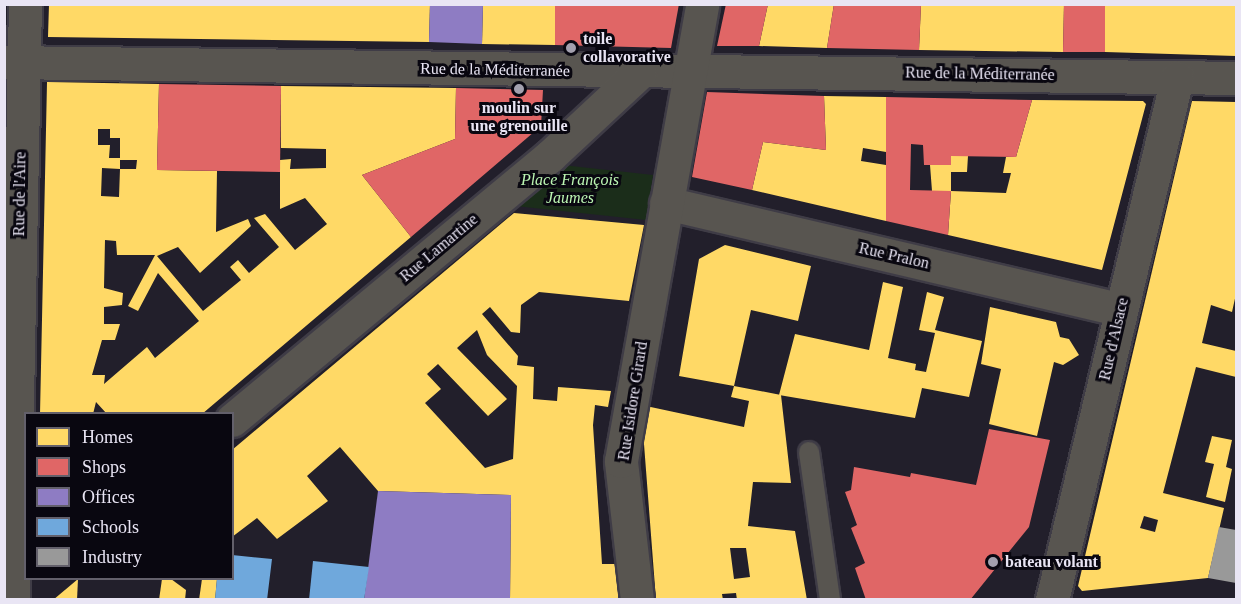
<!DOCTYPE html>
<html>
<head>
<meta charset="utf-8">
<style>
	body { margin:0 }
	#map { position:relative; width:1241px; height:604px; overflow:hidden; background:#221f2b; font-family:Georgia,serif }
	div>[style] { position:absolute }
	.green>* { inset:0; background:#1b2d1a }
	.homes>* { inset:0; background:#ffd966 }
	.shops>* { inset:0; background:#e06666 }
	.offices>* { inset:0; background:#8e7cc3 }
	.schools>* { inset:0; background:#6fa8dc }
	.industry>* { inset:0; background:#999 }
	.roads { filter:drop-shadow(2px 0 #3f3c46) drop-shadow(-2px 0 #3f3c46) drop-shadow(0 2px #3f3c46) drop-shadow(0 -2px #3f3c46) }
	.lane>* { height:20px; margin:-10px; padding:0 10px; transform-origin:10px; border-radius:10px; background:#585550 }
	.street>* { height:33px; margin:-16.5px; padding:0 16.5px; transform-origin:16.5px; border-radius:16.5px; background:#585550 }
	.dots>* { width:16px; height:16px; translate:-50% -50%; box-sizing:border-box; border:3px solid #090710; border-radius:50% }
	span { translate:-50% -50%; white-space:nowrap; text-align:center; line-height:1.15; -webkit-text-stroke:6px #090710; paint-order:stroke }
	.poi-label { font-size:16px; color:#e9e5f4; font-weight:700 }
	.left { translate:0 -50%; text-align:left }
	.street-label { font-size:16px; color:#e9e5f4 }
	.park-label { font-size:16px; color:#bbf5b2; font-style:italic }
	.frame { position:absolute; inset:0; border:6px solid #e9e5f4; pointer-events:none }
	.legend { position:absolute; left:24px; top:412px; width:210px; height:168px; box-sizing:border-box; background:#090710; border:2px solid #63606b; margin:0; padding:8px 10px; list-style:none; font-size:18px; color:#e9e5f4 }
	.legend li { display:flex; align-items:center; gap:12px; height:30px }
	.legend b { width:30px; border:2px solid #63606b }
</style>
</head>
<body>
<div id="map">
	<div class="green">
		<i style="clip-path:polygon(562px 165px,653px 175px,646px 220px,515px 206px)"></i>
	</div>
	<div class="homes">
		<i style="clip-path:polygon(49px 4px,430px 4px,429px 42px,48px 37px)"></i>
		<i style="clip-path:polygon(483px 4px,555px 4px,555px 45px,482px 44px)"></i>
		<i style="clip-path:polygon(768px 4px,834px 4px,827px 48px,759px 46px)"></i>
		<i style="clip-path:polygon(921px 4px,1064px 4px,1063px 52px,919px 50px)"></i>
		<i style="clip-path:polygon(1105px 4px,1236px 4px,1236px 56px,1105px 52px)"></i>
		<i style="clip-path:polygon(evenodd,47px 82px,159px 84px,157px 170px,217px 171px,216px 232px,248px 219px,251px 226px,200px 273px,178px 247px,157px 256px,203px 311px,241px 280px,230px 267px,238px 260px,249px 273px,279px 247px,254px 218px,265px 214px,295px 250px,327px 224px,305px 198px,280px 209px,280px 160px,291px 159px,290px 169px,326px 168px,326px 149px,281px 148px,281px 86px,456px 88px,455px 139px,362px 175px,411px 237px,202px 414px,107px 414px,96px 402px,93px 414px,40px 414px,47px 82px,98px 129px,110px 129px,110px 138px,120px 138px,120px 158px,109px 158px,110px 145px,98px 145px,98px 129px,47px 82px,120px 160px,137px 160px,136px 169px,120px 169px,119px 197px,101px 196px,102px 168px,120px 169px,120px 160px,47px 82px,105px 240px,116px 241px,117px 255px,155px 255px,128px 306px,138px 311px,158px 273px,199px 321px,155px 358px,147px 347px,104px 384px,105px 375px,92px 375px,102px 340px,115px 340px,120px 324px,104px 324px,104px 307px,122px 305px,123px 293px,104px 288px,105px 240px)"></i>
		<i style="clip-path:polygon(824px 96px,886px 97px,886px 152px,863px 148px,861px 161px,886px 165px,886px 221px,752px 190px,763px 142px,826px 150px)"></i>
		<i style="clip-path:polygon(1032px 100px,1143px 101px,1146px 104px,1102px 270px,948px 235px,951px 191px,1006px 193px,1011px 173px,1003px 173px,1006px 157px,1016px 157px)"></i>
		<i style="clip-path:polygon(evenodd,1192px 101px,1236px 102px,1236px 294px,1232px 312px,1211px 305px,1202px 343px,1236px 351px,1236px 377px,1196px 367px,1163px 493px,1224px 508px,1208px 578px,1082px 591px,1078px 586px,1192px 101px,1144px 516px,1158px 520px,1155px 532px,1140px 528px,1144px 516px)"></i>
		<i style="clip-path:polygon(951px 156px,968px 156px,967px 172px,951px 172px,951px 191px,932px 191px,930px 165px,951px 165px)"></i>
		<i style="clip-path:polygon(evenodd,514px 213px,644px 225px,629px 301px,539px 292px,521px 305px,520px 333px,511px 332px,490px 307px,482px 314px,518px 356px,517px 365px,534px 367px,533px 399px,557px 401px,558px 387px,611px 391px,608px 407px,595px 405px,593px 425px,602px 564px,615px 564px,619px 600px,510px 600px,511px 495px,378px 491px,340px 447px,307px 476px,328px 501px,277px 539px,257px 518px,232px 537px,232px 450px,514px 213px,477px 330px,487px 355px,517px 386px,513px 459px,485px 468px,425px 403px,441px 389px,427px 374px,438px 364px,488px 416px,507px 399px,457px 348px,477px 330px)"></i>
		<i style="clip-path:polygon(725px 245px,811px 266px,798px 321px,751px 310px,734px 386px,679px 376px,699px 259px)"></i>
		<i style="clip-path:polygon(883px 282px,903px 287px,888px 358px,916px 364px,915px 370px,926px 372px,935px 333px,919px 330px,927px 292px,944px 297px,935px 330px,982px 341px,969px 397px,922px 388px,915px 418px,779px 395px,795px 334px,869px 350px)"></i>
		<i style="clip-path:polygon(990px 307px,1056px 322px,1060px 337px,1069px 339px,1079px 355px,1063px 365px,1054px 362px,1037px 436px,989px 424px,1001px 369px,981px 364px)"></i>
		<i style="clip-path:polygon(evenodd,734px 386px,781px 395px,791px 483px,753px 482px,748px 526px,795px 531px,807px 600px,737px 600px,736px 593px,722px 594px,723px 600px,656px 600px,642px 418px,646px 406px,744px 427px,749px 401px,731px 397px,734px 386px,730px 548px,746px 548px,750px 577px,734px 579px,730px 548px)"></i>
		<i style="clip-path:polygon(1212px 436px,1232px 440px,1226px 467px,1232px 469px,1225px 502px,1206px 497px,1214px 464px,1205px 462px)"></i>
		<i style="clip-path:polygon(78px 579px,77px 600px,53px 600px)"></i>
		<i style="clip-path:polygon(162px 579px,171px 579px,186px 590px,185px 600px,159px 600px)"></i>
		<i style="clip-path:polygon(202px 579px,217px 579px,215px 600px,199px 600px)"></i>
	</div>
	<div class="shops">
		<i style="clip-path:polygon(555px 4px,679px 4px,671px 48px,555px 45px)"></i>
		<i style="clip-path:polygon(726px 4px,768px 4px,759px 46px,717px 46px)"></i>
		<i style="clip-path:polygon(834px 4px,921px 4px,919px 50px,827px 48px)"></i>
		<i style="clip-path:polygon(1064px 4px,1105px 4px,1105px 52px,1063px 52px)"></i>
		<i style="clip-path:polygon(159px 84px,281px 86px,280px 172px,157px 170px)"></i>
		<i style="clip-path:polygon(456px 88px,543px 90px,541px 126px,411px 237px,362px 175px,455px 139px)"></i>
		<i style="clip-path:polygon(707px 92px,824px 96px,826px 150px,763px 142px,752px 190px,692px 177px)"></i>
		<i style="clip-path:polygon(886px 97px,1032px 100px,1016px 157px,951px 156px,951px 165px,924px 165px,923px 145px,911px 144px,910px 190px,951px 191px,948px 235px,886px 221px)"></i>
		<i style="clip-path:polygon(989px 429px,1050px 440px,1029px 527px,970px 600px,866px 600px,855px 568px,865px 563px,851px 528px,857px 525px,845px 492px,851px 490px,854px 467px,910px 477px,911px 473px,976px 485px)"></i>
	</div>
	<div class="offices">
		<i style="clip-path:polygon(430px 4px,483px 4px,482px 44px,429px 42px)"></i>
		<i style="clip-path:polygon(378px 491px,511px 495px,510px 600px,364px 600px)"></i>
	</div>
	<div class="schools">
		<i style="clip-path:polygon(232px 555px,272px 559px,267px 600px,215px 600px,217px 578px,232px 578px)"></i>
		<i style="clip-path:polygon(313px 561px,369px 567px,364px 600px,309px 600px)"></i>
	</div>
	<div class="industry">
		<i style="clip-path:polygon(1219px 527px,1236px 530px,1236px 583px,1208px 578px)"></i>
	</div>
	<div class="roads">
		<div class="lane">
			<i style="left:809px;top:452px;width:149px;rotate:81.9deg"></i>
		</div>
		<div class="street">
			<i style="left:4px;top:62px;width:1232px;rotate:0.74deg"></i>
			<i style="left:666px;top:203px;width:467px;rotate:13.2deg"></i>
			<i style="left:232px;top:420px;width:413px;rotate:-39.7deg"></i>
			<i style="left:550px;top:156px;width:123px;rotate:-43deg"></i>
			<i style="left:13px;top:600px;width:596px;rotate:-88.85deg"></i>
			<i style="left:637px;top:600px;width:140px;rotate:-96.6deg"></i>
			<i style="left:621px;top:461px;width:464px;rotate:-79.9deg"></i>
			<i style="left:1052px;top:600px;width:537px;rotate:-76.53deg"></i>
		</div>
	</div>
	<div class="dots">
		<i style="left:571px;top:48px;background:#a3a0ae"></i>
		<i style="left:519px;top:89px;background:#a3a0ae"></i>
		<i style="left:993px;top:562px;background:#a3a0ae"></i>
	</div>
	<div class="poi-label">
		<span class="left" style="left:583px;top:48px">toile<br>collavorative</span>
		<span style="left:519px;top:117px">moulin sur<br>une grenouille</span>
		<span class="left" style="left:1005px;top:562px">bateau volant</span>
	</div>
	<div class="street-label">
		<span style="left:495px;top:70px;rotate:1deg">Rue de la Méditerranée</span>
		<span style="left:980px;top:74px;rotate:1deg">Rue de la Méditerranée</span>
		<span style="left:20px;top:194px;rotate:-89deg">Rue de l'Aire</span>
		<span style="left:439px;top:248px;rotate:-40deg">Rue Lamartine</span>
		<span style="left:894px;top:256px;rotate:13deg">Rue Pralon</span>
		<span style="left:1114px;top:339px;rotate:-77deg">Rue d'Alsace</span>
		<span style="left:633px;top:401px;rotate:-81deg">Rue Isidore Girard</span>
	</div>
	<div class="park-label">
		<span style="left:570px;top:189px">Place François<br>Jaumes</span>
	</div>
	<div class="frame"></div>
	<ul class="legend">
	<li><b style="height:16px;background:#ffd966"></b>Homes</li>
	<li><b style="height:16px;background:#e06666"></b>Shops</li>
	<li><b style="height:16px;background:#8e7cc3"></b>Offices</li>
	<li><b style="height:16px;background:#6fa8dc"></b>Schools</li>
	<li><b style="height:16px;background:#999"></b>Industry</li>
	</ul>
</div>
</body>
</html>
